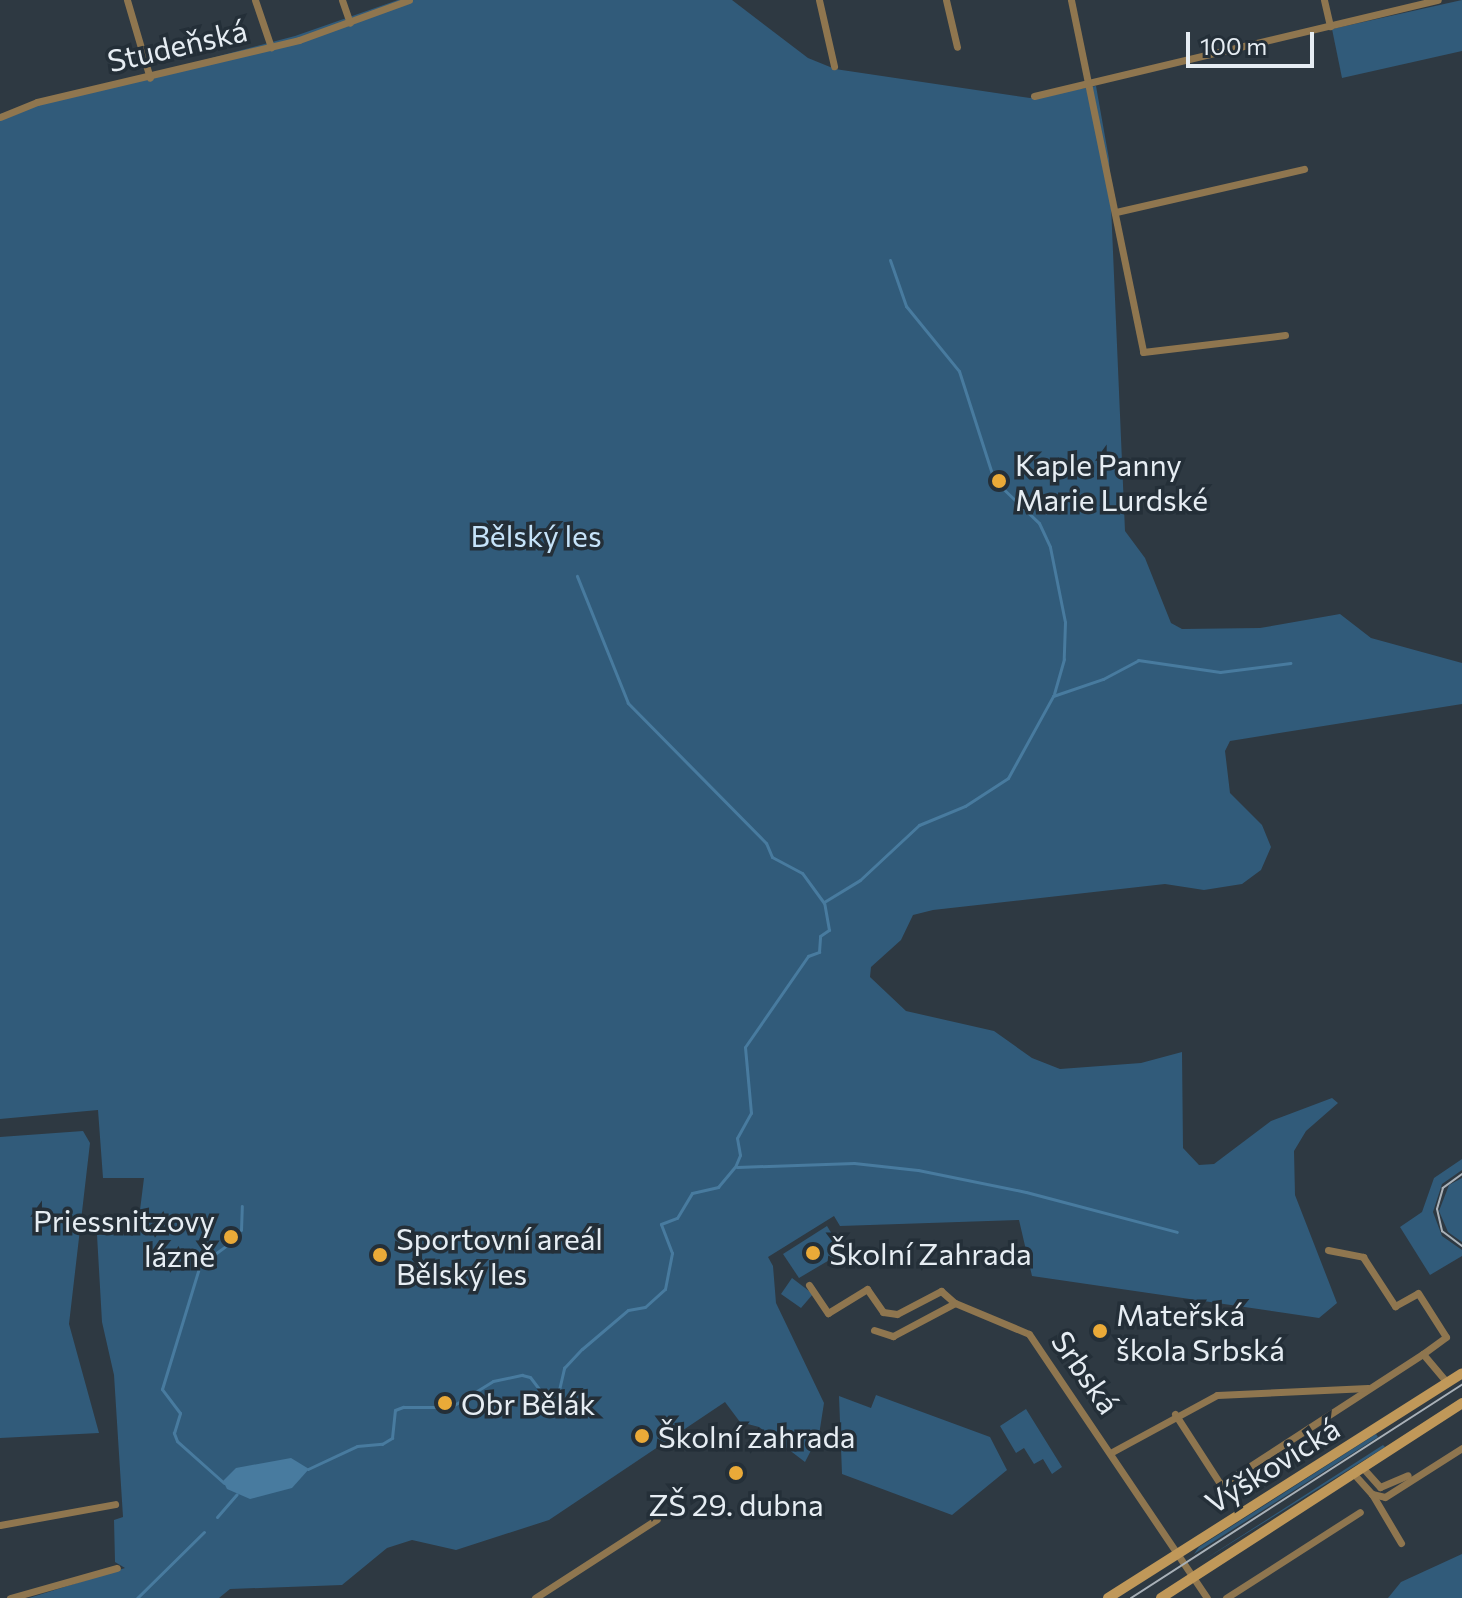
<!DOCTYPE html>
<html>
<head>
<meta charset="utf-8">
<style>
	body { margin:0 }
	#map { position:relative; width:1462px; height:1598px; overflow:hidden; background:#2e3942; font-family:Commissioner,sans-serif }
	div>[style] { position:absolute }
	.green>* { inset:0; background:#315b7a }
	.water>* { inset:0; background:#487b9f }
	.stream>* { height:3px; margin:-1.5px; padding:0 1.5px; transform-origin:1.5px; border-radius:1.5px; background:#487b9f }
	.street>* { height:7px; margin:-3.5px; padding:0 3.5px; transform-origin:3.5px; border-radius:3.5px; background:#8f764f }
	.secondary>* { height:10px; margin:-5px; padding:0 5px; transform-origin:5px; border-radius:5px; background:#c09859 }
	.tram>* { height:2px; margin:-1px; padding:0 1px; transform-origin:1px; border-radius:1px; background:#a9b1b8 }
	.dots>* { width:22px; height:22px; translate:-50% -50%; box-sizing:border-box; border:4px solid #242f38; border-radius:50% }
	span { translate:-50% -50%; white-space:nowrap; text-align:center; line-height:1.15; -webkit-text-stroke:7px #242f38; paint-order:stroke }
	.street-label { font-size:30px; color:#e6edf3 }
	.poi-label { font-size:30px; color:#e6edf3 }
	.left { translate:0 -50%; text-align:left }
	.right { translate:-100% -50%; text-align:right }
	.park-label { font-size:30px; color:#c6e3f9 }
	.scale { position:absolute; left:1186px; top:32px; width:128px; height:36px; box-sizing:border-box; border:4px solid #e6edf3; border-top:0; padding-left:10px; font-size:24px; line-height:28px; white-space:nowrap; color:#e6edf3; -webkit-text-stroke:6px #242f38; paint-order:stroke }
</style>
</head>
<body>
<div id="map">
	<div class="green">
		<i style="clip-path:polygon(398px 0,732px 0,808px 58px,835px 69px,1030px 98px,1096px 86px,1109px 159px,1125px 531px,1145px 558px,1171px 623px,1182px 629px,1260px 628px,1340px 614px,1371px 638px,1462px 663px,1462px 704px,1230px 741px,1225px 751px,1230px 793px,1262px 825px,1271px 847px,1261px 870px,1242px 884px,1204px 890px,1165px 884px,933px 910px,913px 915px,901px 940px,871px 967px,870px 977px,906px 1011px,994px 1031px,1032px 1058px,1060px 1069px,1141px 1063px,1182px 1052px,1183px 1148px,1199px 1165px,1214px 1164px,1271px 1121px,1332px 1098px,1338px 1103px,1306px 1131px,1294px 1151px,1295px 1195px,1337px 1303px,1319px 1318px,1032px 1276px,1019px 1220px,840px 1226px,834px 1216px,768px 1257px,773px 1266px,776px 1303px,824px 1403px,819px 1435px,805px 1462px,759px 1427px,740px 1422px,725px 1402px,549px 1520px,456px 1550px,412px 1540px,387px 1548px,342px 1585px,230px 1589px,219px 1598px,29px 1598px,125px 1568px,115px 1562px,114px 1520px,123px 1517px,114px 1375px,102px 1322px,97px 1235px,137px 1234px,144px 1178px,103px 1178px,98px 1110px,0 1119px,0 114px,295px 36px)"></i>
		<i style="clip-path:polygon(1462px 0,1462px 51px,1342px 78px,1332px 29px)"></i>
		<i style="clip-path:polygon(83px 1131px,90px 1143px,69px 1324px,99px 1433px,0 1438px,0 1137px)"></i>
		<i style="clip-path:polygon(1462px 1159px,1462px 1170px,1442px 1184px,1433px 1212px,1442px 1236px,1462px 1250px,1462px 1256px,1430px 1275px,1400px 1227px,1422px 1212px,1434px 1178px)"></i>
		<i style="clip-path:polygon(1462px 1178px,1462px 1242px,1448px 1232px,1439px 1211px,1449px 1185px)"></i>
		<i style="clip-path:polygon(827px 1226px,843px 1252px,799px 1278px,783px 1254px)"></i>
		<i style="clip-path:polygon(792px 1278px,813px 1294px,801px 1308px,781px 1294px)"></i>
		<i style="clip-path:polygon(876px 1395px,990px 1437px,1007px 1470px,952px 1515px,842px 1474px,839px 1396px,871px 1408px)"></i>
		<i style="clip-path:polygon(1026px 1409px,1062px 1467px,1052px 1474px,1043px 1459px,1034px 1464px,1024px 1448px,1016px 1453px,1000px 1426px)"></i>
		<i style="clip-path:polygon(1376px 1434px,1378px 1437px,1194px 1554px,1199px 1547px)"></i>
		<i style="clip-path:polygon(1383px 1445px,1385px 1447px,1199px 1563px)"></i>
		<i style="clip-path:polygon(1462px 1554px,1462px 1598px,1388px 1598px,1401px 1582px)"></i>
	</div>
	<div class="water">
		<i style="clip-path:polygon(291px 1458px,309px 1469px,292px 1488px,250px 1499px,227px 1489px,223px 1481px,236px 1468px)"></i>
	</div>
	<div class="stream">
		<i style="left:890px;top:260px;width:49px;rotate:70.8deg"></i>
		<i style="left:906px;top:306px;width:84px;rotate:50.8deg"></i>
		<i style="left:959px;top:371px;width:114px;rotate:72.2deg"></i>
		<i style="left:994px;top:480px;width:62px;rotate:43.7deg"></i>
		<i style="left:1039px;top:523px;width:26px;rotate:65deg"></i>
		<i style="left:1050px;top:547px;width:76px;rotate:78.7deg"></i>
		<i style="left:1065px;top:622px;width:37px;rotate:92deg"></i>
		<i style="left:1064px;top:659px;width:36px;rotate:106deg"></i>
		<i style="left:824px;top:902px;width:42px;rotate:-31.4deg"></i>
		<i style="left:860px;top:880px;width:81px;rotate:-43deg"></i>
		<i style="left:919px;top:825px;width:50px;rotate:-22.4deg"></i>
		<i style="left:965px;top:806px;width:51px;rotate:-33.1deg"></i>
		<i style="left:1008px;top:778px;width:94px;rotate:-61.2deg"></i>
		<i style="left:1053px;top:696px;width:53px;rotate:-18.8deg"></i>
		<i style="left:1103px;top:679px;width:40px;rotate:-28deg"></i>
		<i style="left:1138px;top:660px;width:83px;rotate:8.3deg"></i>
		<i style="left:1220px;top:672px;width:71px;rotate:-7.3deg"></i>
		<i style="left:737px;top:1167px;width:117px;rotate:-2deg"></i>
		<i style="left:854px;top:1163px;width:64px;rotate:6.2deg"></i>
		<i style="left:918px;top:1170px;width:110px;rotate:11.5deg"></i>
		<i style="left:1026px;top:1192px;width:156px;rotate:14.8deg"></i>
		<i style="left:241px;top:1230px;width:24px;rotate:-88deg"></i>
		<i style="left:308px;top:1469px;width:54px;rotate:-25.1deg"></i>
		<i style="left:357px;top:1446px;width:25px;rotate:-5deg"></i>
		<i style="left:382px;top:1444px;width:12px;rotate:-31deg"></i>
		<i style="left:392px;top:1438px;width:28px;rotate:-84deg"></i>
		<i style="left:395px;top:1410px;width:9px;rotate:-21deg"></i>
		<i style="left:403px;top:1407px;width:48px"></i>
		<i style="left:451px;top:1407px;width:49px;rotate:-31.8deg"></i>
		<i style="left:493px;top:1381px;width:30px;rotate:-12deg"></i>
		<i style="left:522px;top:1375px;width:8px;rotate:14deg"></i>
		<i style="left:530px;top:1377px;width:25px;rotate:53deg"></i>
		<i style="left:545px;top:1397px;width:16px;rotate:-27deg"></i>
		<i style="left:559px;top:1390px;width:23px;rotate:-77deg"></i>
		<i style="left:564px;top:1368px;width:26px;rotate:-47deg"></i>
		<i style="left:582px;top:1349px;width:60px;rotate:-40.3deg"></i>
		<i style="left:628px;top:1310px;width:17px;rotate:-10deg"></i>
		<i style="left:645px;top:1307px;width:27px;rotate:-42deg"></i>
		<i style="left:665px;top:1289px;width:37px;rotate:-79deg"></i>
		<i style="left:672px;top:1253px;width:31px;rotate:-111deg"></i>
		<i style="left:661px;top:1224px;width:17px;rotate:-21deg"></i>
		<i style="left:677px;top:1218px;width:29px;rotate:-59deg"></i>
		<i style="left:692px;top:1193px;width:27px;rotate:-13deg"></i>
		<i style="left:718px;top:1187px;width:26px;rotate:-50deg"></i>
		<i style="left:735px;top:1167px;width:13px;rotate:-67deg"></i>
		<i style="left:740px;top:1155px;width:17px;rotate:-100deg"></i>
		<i style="left:737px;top:1138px;width:29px;rotate:-61deg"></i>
		<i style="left:751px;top:1113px;width:66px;rotate:-95.2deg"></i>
		<i style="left:745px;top:1047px;width:111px;rotate:-55.3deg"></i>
		<i style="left:808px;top:956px;width:12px;rotate:-20deg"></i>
		<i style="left:819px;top:952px;width:16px;rotate:-86deg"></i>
		<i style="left:820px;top:936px;width:11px;rotate:-34deg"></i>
		<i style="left:829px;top:930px;width:27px;rotate:-100deg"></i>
		<i style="left:824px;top:903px;width:37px;rotate:-126deg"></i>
		<i style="left:802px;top:873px;width:34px;rotate:-152deg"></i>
		<i style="left:772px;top:857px;width:15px;rotate:-113deg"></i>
		<i style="left:766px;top:843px;width:197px;rotate:-134.6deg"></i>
		<i style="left:628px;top:703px;width:137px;rotate:-111.9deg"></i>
		<i style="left:224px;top:1483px;width:63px;rotate:-138.2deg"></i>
		<i style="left:177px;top:1441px;width:9px;rotate:-111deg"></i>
		<i style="left:174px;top:1433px;width:21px;rotate:-73deg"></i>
		<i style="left:180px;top:1413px;width:30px;rotate:-127deg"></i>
		<i style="left:162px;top:1389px;width:130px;rotate:-73deg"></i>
		<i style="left:200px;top:1265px;width:47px;rotate:-36.4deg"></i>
		<i style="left:217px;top:1517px;width:30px;rotate:-49deg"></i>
		<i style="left:137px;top:1598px;width:94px;rotate:-44.6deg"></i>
	</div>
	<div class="street">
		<i style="left:127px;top:0;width:81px;rotate:73.6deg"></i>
		<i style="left:255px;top:0;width:50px;rotate:71.2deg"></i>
		<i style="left:342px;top:0;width:24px;rotate:71deg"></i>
		<i style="left:819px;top:0;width:68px;rotate:77.2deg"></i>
		<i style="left:946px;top:0;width:48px;rotate:76.8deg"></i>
		<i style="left:1071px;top:0;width:359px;rotate:78.4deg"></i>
		<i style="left:1143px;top:352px;width:143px;rotate:-6.8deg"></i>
		<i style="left:1324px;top:0;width:27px;rotate:77deg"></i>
		<i style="left:1034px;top:96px;width:415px;rotate:-13.4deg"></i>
		<i style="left:0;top:117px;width:40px;rotate:-22deg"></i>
		<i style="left:37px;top:102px;width:269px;rotate:-13.3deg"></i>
		<i style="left:299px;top:40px;width:117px;rotate:-20deg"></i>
		<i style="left:1116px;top:212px;width:193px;rotate:-12.9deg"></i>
		<i style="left:1328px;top:1250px;width:36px;rotate:11deg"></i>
		<i style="left:1363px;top:1257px;width:59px;rotate:56.9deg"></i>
		<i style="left:1395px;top:1306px;width:26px;rotate:-29deg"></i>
		<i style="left:1418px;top:1293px;width:52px;rotate:57.5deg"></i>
		<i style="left:1446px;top:1337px;width:29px;rotate:144deg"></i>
		<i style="left:809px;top:1285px;width:34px;rotate:56deg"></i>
		<i style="left:828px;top:1313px;width:46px;rotate:-31.6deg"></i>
		<i style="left:867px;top:1289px;width:28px;rotate:55deg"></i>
		<i style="left:883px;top:1312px;width:14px;rotate:8deg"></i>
		<i style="left:897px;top:1314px;width:50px;rotate:-27.6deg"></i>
		<i style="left:941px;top:1291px;width:18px;rotate:41deg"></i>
		<i style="left:874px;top:1330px;width:20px;rotate:18deg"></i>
		<i style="left:893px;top:1336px;width:70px;rotate:-28deg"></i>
		<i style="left:955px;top:1303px;width:80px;rotate:22.7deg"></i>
		<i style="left:1029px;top:1334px;width:318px;rotate:56deg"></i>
		<i style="left:1175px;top:1414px;width:85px;rotate:57.1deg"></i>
		<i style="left:1221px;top:1485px;width:241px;rotate:-33deg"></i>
		<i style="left:1423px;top:1354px;width:38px;rotate:50deg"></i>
		<i style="left:1112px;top:1452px;width:119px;rotate:-28.5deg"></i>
		<i style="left:1217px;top:1395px;width:151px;rotate:-2.7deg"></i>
		<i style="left:1362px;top:1467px;width:27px;rotate:48deg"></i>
		<i style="left:1380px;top:1487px;width:30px;rotate:-23deg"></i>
		<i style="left:1353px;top:1473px;width:28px;rotate:48deg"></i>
		<i style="left:1372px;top:1494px;width:13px;rotate:13deg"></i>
		<i style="left:1385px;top:1497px;width:91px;rotate:-32.5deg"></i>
		<i style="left:1372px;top:1494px;width:57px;rotate:59.4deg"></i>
		<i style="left:0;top:1525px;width:117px;rotate:-10.3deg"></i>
		<i style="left:10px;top:1598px;width:111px;rotate:-15.7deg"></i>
		<i style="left:535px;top:1598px;width:145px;rotate:-32.9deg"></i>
		<i style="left:1226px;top:1598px;width:159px;rotate:-32.7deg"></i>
	</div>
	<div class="secondary">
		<i style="left:1108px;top:1598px;width:419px;rotate:-32.4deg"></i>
		<i style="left:1161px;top:1598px;width:359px;rotate:-32.9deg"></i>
	</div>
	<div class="tram">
		<i style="left:1462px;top:1174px;width:24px;rotate:144deg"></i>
		<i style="left:1443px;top:1188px;width:22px;rotate:106deg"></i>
		<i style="left:1437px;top:1209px;width:23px;rotate:77deg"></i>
		<i style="left:1442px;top:1231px;width:25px;rotate:37deg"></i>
		<i style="left:1131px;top:1598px;width:394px;rotate:-32.8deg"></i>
	</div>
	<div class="dots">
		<i style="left:999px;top:481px;background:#eaaa38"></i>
		<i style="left:231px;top:1237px;background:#eaaa38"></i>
		<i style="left:813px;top:1253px;background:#eaaa38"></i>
		<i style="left:380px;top:1255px;background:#eaaa38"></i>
		<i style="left:1100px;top:1331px;background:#eaaa38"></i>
		<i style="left:445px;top:1403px;background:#eaaa38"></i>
		<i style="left:642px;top:1436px;background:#eaaa38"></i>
		<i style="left:736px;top:1473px;background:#eaaa38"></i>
	</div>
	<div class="street-label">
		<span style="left:177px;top:45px;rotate:-13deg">Studeňská</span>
		<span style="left:1086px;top:1372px;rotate:55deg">Srbská</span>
		<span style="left:1272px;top:1465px;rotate:-32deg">Výškovická</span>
	</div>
	<div class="poi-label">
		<span class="left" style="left:1015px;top:481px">Kaple Panny<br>Marie Lurdské</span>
		<span class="right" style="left:215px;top:1237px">Priessnitzovy<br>lázně</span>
		<span class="left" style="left:396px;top:1255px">Sportovní areál<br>Bělský les</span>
		<span class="left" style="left:829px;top:1253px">Školní Zahrada</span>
		<span class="left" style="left:1116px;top:1331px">Mateřská<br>škola Srbská</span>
		<span class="left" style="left:461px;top:1403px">Obr Bělák</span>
		<span class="left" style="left:658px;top:1436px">Školní zahrada</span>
		<span style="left:736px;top:1504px">ZŠ 29. dubna</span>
	</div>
	<div class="park-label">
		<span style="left:536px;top:535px">Bělský les</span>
	</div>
	<div class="scale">100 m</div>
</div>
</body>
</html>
